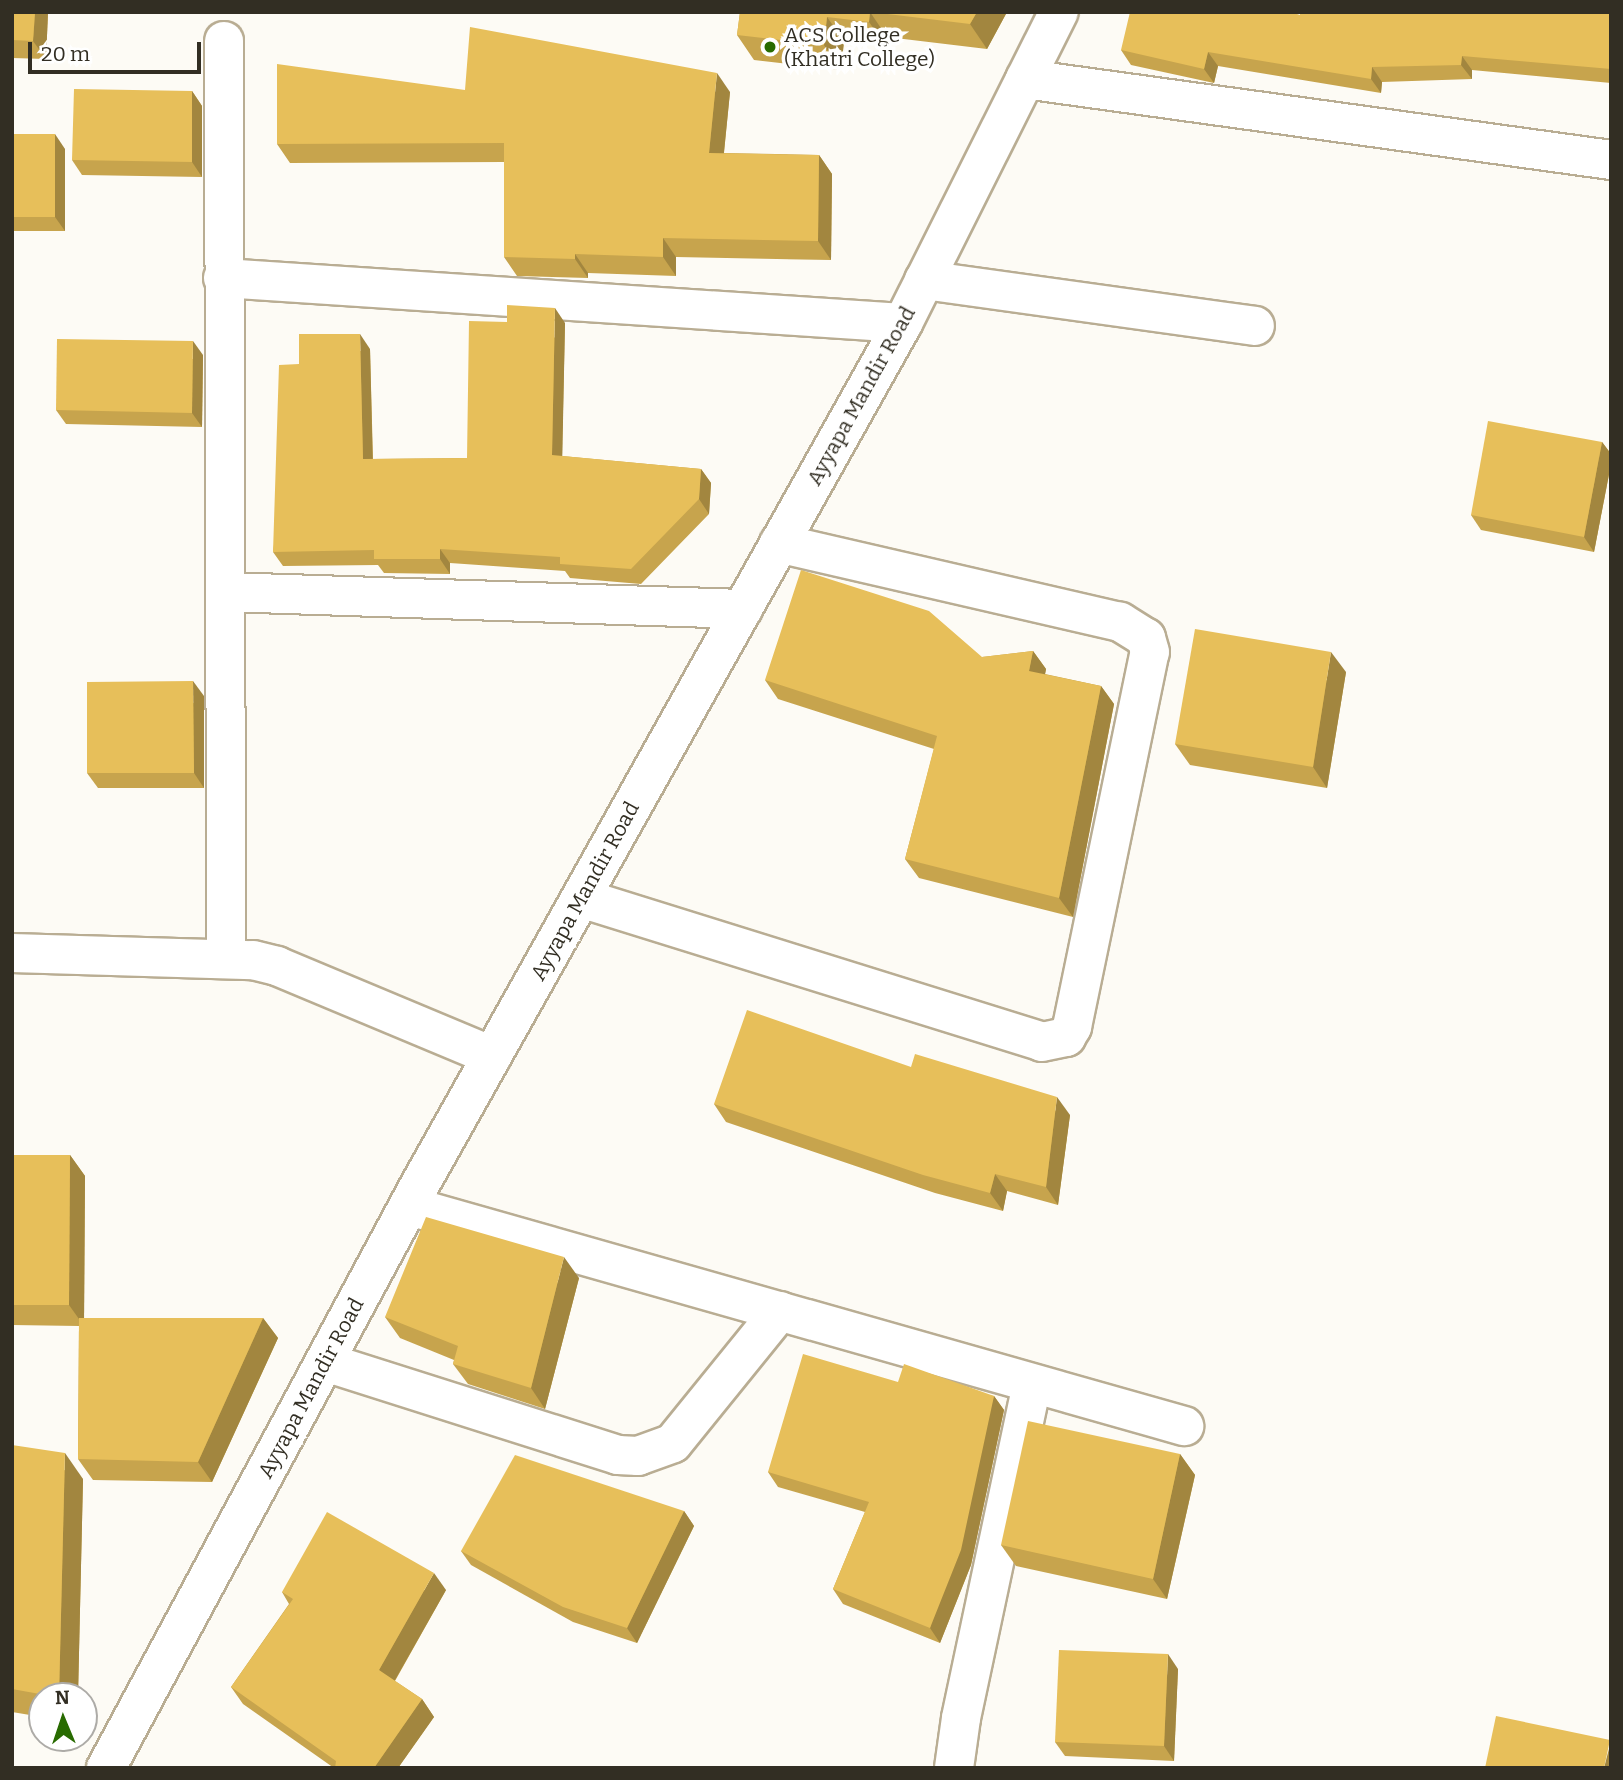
<!DOCTYPE html>
<html>
<head>
<meta charset="utf-8">
<style>
	body { margin:0 }
	#map { position:relative; width:1623px; height:1780px; overflow:hidden; background:#fdfbf5; font-family:Bitter,serif }
	div>[style] { position:absolute }
	.roads { filter:drop-shadow(2px 0 #b9ad93) drop-shadow(-2px 0 #b9ad93) drop-shadow(0 2px #b9ad93) drop-shadow(0 -2px #b9ad93) }
	.minor>* { height:38px; margin:-19px; padding:0 19px; transform-origin:19px; border-radius:19px; background:#fff }
	.tertiary>* { height:38px; margin:-19px; padding:0 19px; transform-origin:19px; border-radius:19px; background:#fff }
	.wall>* { inset:0; background:#c7a44d }
	.shaded-wall>* { inset:0; background:#a2863f }
	.building>* { inset:0; background:#e7bf5a }
	.dots>* { width:19px; height:19px; translate:-50% -50%; box-sizing:border-box; border:4px solid #fff; border-radius:50% }
	span { translate:-50% -50%; white-space:nowrap; text-align:center; line-height:1.15; -webkit-text-stroke:7px #fff; paint-order:stroke }
	.poi-label { font-size:21px; color:#322e23 }
	.left { translate:0 -50%; text-align:left }
	.street-label { font-size:21px; color:#322e23 }
	.frame { position:absolute; inset:0; border:14px solid #322e23; pointer-events:none }
	.north { position:absolute; left:28px; top:1682px; width:70px; height:70px; box-sizing:border-box; background:#fff; border:2px solid #adaba7; border-radius:50%; rotate:358deg; font-size:19px; font-weight:700; line-height:28px; text-align:center; color:#322e23 }
	.north::after { content:''; display:block; margin:auto; width:24px; height:32px; background:#286b01; clip-path:polygon(50% 0,100% 100%,50% 72%,0 100%) }
	.scale { position:absolute; left:28px; top:42px; width:173px; height:32px; box-sizing:border-box; border:4px solid #322e23; border-top:0; padding-left:9px; font-size:21px; line-height:24px; white-space:nowrap; color:#322e23; -webkit-text-stroke:5px #fff; paint-order:stroke }
</style>
</head>
<body>
<div id="map">
	<div class="roads">
		<div class="minor">
			<i style="left:224px;top:41px;width:916px;rotate:89.87deg"></i>
			<i style="left:1025px;top:79px;width:592px;rotate:7.87deg"></i>
			<i style="left:223px;top:278px;width:681px;rotate:3.79deg"></i>
			<i style="left:924px;top:280px;width:334px;rotate:7.9deg"></i>
			<i style="left:225px;top:592px;width:518px;rotate:1.88deg"></i>
			<i style="left:581px;top:898px;width:483px;rotate:17.3deg"></i>
			<i style="left:1042px;top:1042px;width:25px;rotate:-12deg"></i>
			<i style="left:1066px;top:1037px;width:12px;rotate:-59deg"></i>
			<i style="left:1072px;top:1027px;width:383px;rotate:-78.3deg"></i>
			<i style="left:1150px;top:652px;width:15px;rotate:-106deg"></i>
			<i style="left:1146px;top:638px;width:31px;rotate:-148deg"></i>
			<i style="left:1120px;top:622px;width:350px;rotate:-167deg"></i>
			<i style="left:12px;top:953px;width:241px;rotate:1.7deg"></i>
			<i style="left:253px;top:960px;width:25px;rotate:14deg"></i>
			<i style="left:277px;top:966px;width:233px;rotate:22.7deg"></i>
			<i style="left:409px;top:1206px;width:806px;rotate:15.85deg"></i>
			<i style="left:325px;top:1362px;width:307px;rotate:17.6deg"></i>
			<i style="left:618px;top:1455px;width:20px;rotate:3deg"></i>
			<i style="left:638px;top:1456px;width:37px;rotate:-20deg"></i>
			<i style="left:673px;top:1443px;width:170px;rotate:-51deg"></i>
			<i style="left:954px;top:1768px;width:50px;rotate:-82deg"></i>
			<i style="left:961px;top:1718px;width:342px;rotate:-78deg"></i>
		</div>
		<div class="tertiary">
			<i style="left:106px;top:1768px;width:659px;rotate:-61.72deg"></i>
			<i style="left:418px;top:1188px;width:992px;rotate:-60.72deg"></i>
			<i style="left:903px;top:323px;width:348px;rotate:-63.4deg"></i>
		</div>
	</div>
	<div class="wall">
		<i style="clip-path:polygon(12px 12px,48px 12px,46px 59px,12px 58px)"></i>
		<i style="clip-path:polygon(740px 12px,1007px 12px,987px 49px,887px 37px,886px 46px,844px 41px,841px 70px,754px 60px,737px 35px)"></i>
		<i style="clip-path:polygon(1611px 12px,1611px 83px,1472px 70px,1472px 79px,1382px 82px,1381px 93px,1218px 66px,1214px 83px,1131px 65px,1121px 50px,1300px 15px)"></i>
		<i style="clip-path:polygon(465px 90px,730px 92px,724px 153px,819px 155px,832px 174px,831px 260px,676px 257px,676px 276px,588px 273px,588px 278px,517px 276px,504px 257px,504px 162px,290px 163px,277px 144px)"></i>
		<i style="clip-path:polygon(192px 91px,202px 106px,202px 177px,82px 175px,72px 160px)"></i>
		<i style="clip-path:polygon(12px 134px,65px 149px,65px 231px,12px 231px)"></i>
		<i style="clip-path:polygon(565px 323px,562px 456px,701px 469px,711px 483px,709px 514px,641px 584px,570px 578px,565px 571px,450px 563px,450px 574px,384px 573px,378px 565px,283px 566px,273px 552px,299px 364px,370px 349px,373px 459px,467px 458px)"></i>
		<i style="clip-path:polygon(203px 355px,202px 427px,66px 424px,56px 410px)"></i>
		<i style="clip-path:polygon(1602px 442px,1611px 454px,1611px 464px,1594px 552px,1481px 530px,1471px 515px)"></i>
		<i style="clip-path:polygon(1033px 651px,1046px 669px,1045px 674px,1101px 686px,1114px 704px,1073px 917px,919px 878px,905px 859px,934px 749px,778px 699px,765px 680px,982px 657px)"></i>
		<i style="clip-path:polygon(1346px 672px,1327px 788px,1190px 765px,1175px 744px)"></i>
		<i style="clip-path:polygon(204px 696px,204px 788px,98px 788px,87px 773px)"></i>
		<i style="clip-path:polygon(911px 1067px,1070px 1115px,1058px 1205px,1007px 1191px,1003px 1211px,935px 1193px,726px 1122px,714px 1104px)"></i>
		<i style="clip-path:polygon(12px 1155px,70px 1155px,85px 1176px,84px 1318px,263px 1318px,278px 1338px,212px 1482px,93px 1480px,78px 1459px,79px 1326px,12px 1325px)"></i>
		<i style="clip-path:polygon(579px 1278px,545px 1409px,468px 1384px,453px 1364px,454px 1360px,400px 1338px,385px 1317px)"></i>
		<i style="clip-path:polygon(898px 1382px,994px 1396px,1004px 1410px,971px 1565px,940px 1643px,843px 1604px,833px 1589px,865px 1512px,778px 1487px,768px 1472px)"></i>
		<i style="clip-path:polygon(12px 1445px,83px 1479px,78px 1696px,42px 1696px,42px 1717px,12px 1712px)"></i>
		<i style="clip-path:polygon(1180px 1454px,1195px 1475px,1167px 1599px,1016px 1566px,1001px 1545px)"></i>
		<i style="clip-path:polygon(684px 1511px,694px 1526px,637px 1643px,573px 1622px,471px 1565px,461px 1551px)"></i>
		<i style="clip-path:polygon(446px 1590px,395px 1681px,422px 1699px,434px 1717px,398px 1768px,334px 1768px,243px 1704px,231px 1687px,289px 1604px,282px 1592px)"></i>
		<i style="clip-path:polygon(1178px 1669px,1174px 1761px,1065px 1756px,1055px 1742px)"></i>
	</div>
	<div class="shaded-wall">
		<i style="clip-path:polygon(35px 12px,48px 12px,46px 59px,33px 41px)"></i>
		<i style="clip-path:polygon(870px 12px,887px 37px,886px 46px,869px 22px)"></i>
		<i style="clip-path:polygon(977px 12px,1007px 12px,987px 49px,970px 24px)"></i>
		<i style="clip-path:polygon(827px 17px,844px 41px,841px 70px,824px 45px)"></i>
		<i style="clip-path:polygon(1208px 52px,1218px 66px,1214px 83px,1204px 69px)"></i>
		<i style="clip-path:polygon(1462px 56px,1472px 70px,1472px 79px,1461px 65px)"></i>
		<i style="clip-path:polygon(1372px 67px,1382px 82px,1381px 93px,1371px 79px)"></i>
		<i style="clip-path:polygon(717px 73px,730px 92px,722px 171px,709px 153px)"></i>
		<i style="clip-path:polygon(192px 91px,202px 106px,202px 177px,192px 162px)"></i>
		<i style="clip-path:polygon(55px 134px,65px 149px,65px 231px,55px 217px)"></i>
		<i style="clip-path:polygon(819px 155px,832px 174px,831px 260px,818px 241px)"></i>
		<i style="clip-path:polygon(663px 238px,676px 257px,676px 276px,663px 257px)"></i>
		<i style="clip-path:polygon(575px 254px,588px 273px,588px 278px,575px 259px)"></i>
		<i style="clip-path:polygon(555px 308px,565px 323px,562px 470px,552px 455px)"></i>
		<i style="clip-path:polygon(360px 334px,370px 349px,373px 474px,363px 459px)"></i>
		<i style="clip-path:polygon(193px 341px,203px 355px,202px 427px,192px 413px)"></i>
		<i style="clip-path:polygon(1602px 442px,1611px 454px,1611px 464px,1594px 552px,1584px 537px)"></i>
		<i style="clip-path:polygon(701px 469px,711px 483px,709px 514px,699px 499px)"></i>
		<i style="clip-path:polygon(440px 549px,450px 563px,450px 574px,440px 559px)"></i>
		<i style="clip-path:polygon(1033px 651px,1046px 669px,1042px 690px,1029px 671px)"></i>
		<i style="clip-path:polygon(1331px 652px,1346px 672px,1327px 788px,1313px 767px)"></i>
		<i style="clip-path:polygon(193px 681px,204px 696px,204px 788px,194px 773px)"></i>
		<i style="clip-path:polygon(1101px 686px,1114px 704px,1073px 917px,1059px 898px)"></i>
		<i style="clip-path:polygon(1057px 1097px,1070px 1115px,1058px 1205px,1046px 1187px)"></i>
		<i style="clip-path:polygon(70px 1155px,85px 1176px,84px 1326px,69px 1305px)"></i>
		<i style="clip-path:polygon(995px 1174px,1007px 1191px,1003px 1211px,990px 1193px)"></i>
		<i style="clip-path:polygon(564px 1257px,579px 1278px,545px 1409px,531px 1388px)"></i>
		<i style="clip-path:polygon(263px 1318px,278px 1338px,212px 1482px,198px 1462px)"></i>
		<i style="clip-path:polygon(994px 1396px,1004px 1410px,971px 1565px,940px 1643px,930px 1628px)"></i>
		<i style="clip-path:polygon(65px 1453px,83px 1479px,78px 1696px,59px 1696px)"></i>
		<i style="clip-path:polygon(1180px 1454px,1195px 1475px,1167px 1599px,1153px 1579px)"></i>
		<i style="clip-path:polygon(684px 1511px,694px 1526px,637px 1643px,627px 1628px)"></i>
		<i style="clip-path:polygon(434px 1573px,446px 1590px,391px 1687px,379px 1670px)"></i>
		<i style="clip-path:polygon(1168px 1654px,1178px 1669px,1174px 1761px,1164px 1746px)"></i>
		<i style="clip-path:polygon(422px 1699px,434px 1717px,398px 1768px,374px 1768px)"></i>
		<i style="clip-path:polygon(1611px 1741px,1611px 1768px,1604px 1768px)"></i>
	</div>
	<div class="building">
		<i style="clip-path:polygon(12px 12px,35px 12px,33px 41px,12px 40px)"></i>
		<i style="clip-path:polygon(740px 12px,870px 12px,869px 22px,827px 17px,824px 45px,737px 35px)"></i>
		<i style="clip-path:polygon(871px 12px,977px 12px,970px 24px)"></i>
		<i style="clip-path:polygon(1130px 12px,1291px 12px,1300px 15px,1300px 12px,1611px 12px,1611px 69px,1462px 56px,1461px 65px,1372px 67px,1371px 79px,1208px 52px,1204px 69px,1121px 50px)"></i>
		<i style="clip-path:polygon(470px 27px,717px 73px,709px 153px,819px 155px,818px 241px,663px 238px,663px 257px,575px 254px,575px 259px,504px 257px,504px 143px,277px 144px,277px 64px,465px 90px)"></i>
		<i style="clip-path:polygon(74px 89px,192px 91px,192px 162px,72px 160px)"></i>
		<i style="clip-path:polygon(12px 134px,55px 134px,55px 217px,12px 217px)"></i>
		<i style="clip-path:polygon(507px 305px,555px 308px,552px 455px,701px 469px,699px 499px,631px 569px,560px 564px,560px 557px,440px 549px,440px 559px,374px 559px,374px 550px,273px 552px,279px 365px,299px 364px,299px 334px,360px 334px,363px 459px,467px 458px,469px 321px,507px 322px)"></i>
		<i style="clip-path:polygon(57px 339px,193px 341px,192px 413px,56px 410px)"></i>
		<i style="clip-path:polygon(1488px 421px,1602px 442px,1584px 537px,1471px 515px)"></i>
		<i style="clip-path:polygon(801px 570px,929px 611px,982px 657px,1033px 651px,1029px 671px,1101px 686px,1059px 898px,905px 859px,937px 736px,765px 680px)"></i>
		<i style="clip-path:polygon(1195px 629px,1331px 652px,1313px 767px,1175px 744px)"></i>
		<i style="clip-path:polygon(193px 681px,194px 773px,87px 773px,87px 682px)"></i>
		<i style="clip-path:polygon(747px 1010px,911px 1067px,915px 1054px,1057px 1097px,1046px 1187px,995px 1174px,990px 1193px,923px 1175px,714px 1104px)"></i>
		<i style="clip-path:polygon(12px 1155px,70px 1155px,69px 1305px,12px 1305px)"></i>
		<i style="clip-path:polygon(426px 1217px,564px 1257px,531px 1388px,453px 1364px,458px 1346px,385px 1317px)"></i>
		<i style="clip-path:polygon(79px 1318px,263px 1318px,198px 1462px,78px 1459px)"></i>
		<i style="clip-path:polygon(803px 1354px,898px 1382px,904px 1364px,994px 1396px,961px 1550px,930px 1628px,833px 1589px,869px 1502px,768px 1472px)"></i>
		<i style="clip-path:polygon(1028px 1421px,1180px 1454px,1153px 1579px,1001px 1545px)"></i>
		<i style="clip-path:polygon(12px 1445px,65px 1453px,59px 1696px,51px 1696px,12px 1689px)"></i>
		<i style="clip-path:polygon(515px 1455px,684px 1511px,627px 1628px,563px 1607px,461px 1551px)"></i>
		<i style="clip-path:polygon(327px 1512px,434px 1573px,379px 1670px,422px 1699px,374px 1768px,335px 1768px,336px 1761px,231px 1687px,293px 1599px,282px 1592px)"></i>
		<i style="clip-path:polygon(1059px 1650px,1168px 1654px,1164px 1746px,1055px 1742px)"></i>
		<i style="clip-path:polygon(1496px 1716px,1610px 1740px,1604px 1768px,1485px 1768px)"></i>
	</div>
	<div class="dots">
		<i style="left:770px;top:47px;background:#286b01"></i>
	</div>
	<div class="poi-label">
		<span class="left" style="left:784px;top:47px">ACS College<br>(Khatri College)</span>
	</div>
	<div class="street-label">
		<span style="left:861px;top:396px;rotate:-61deg">Ayyapa Mandir Road</span>
		<span style="left:585px;top:891px;rotate:-61deg">Ayyapa Mandir Road</span>
		<span style="left:311px;top:1388px;rotate:-62deg">Ayyapa Mandir Road</span>
	</div>
	<div class="frame"></div>
	<div class="north">N</div>
	<div class="scale">20 m</div>
</div>
</body>
</html>
